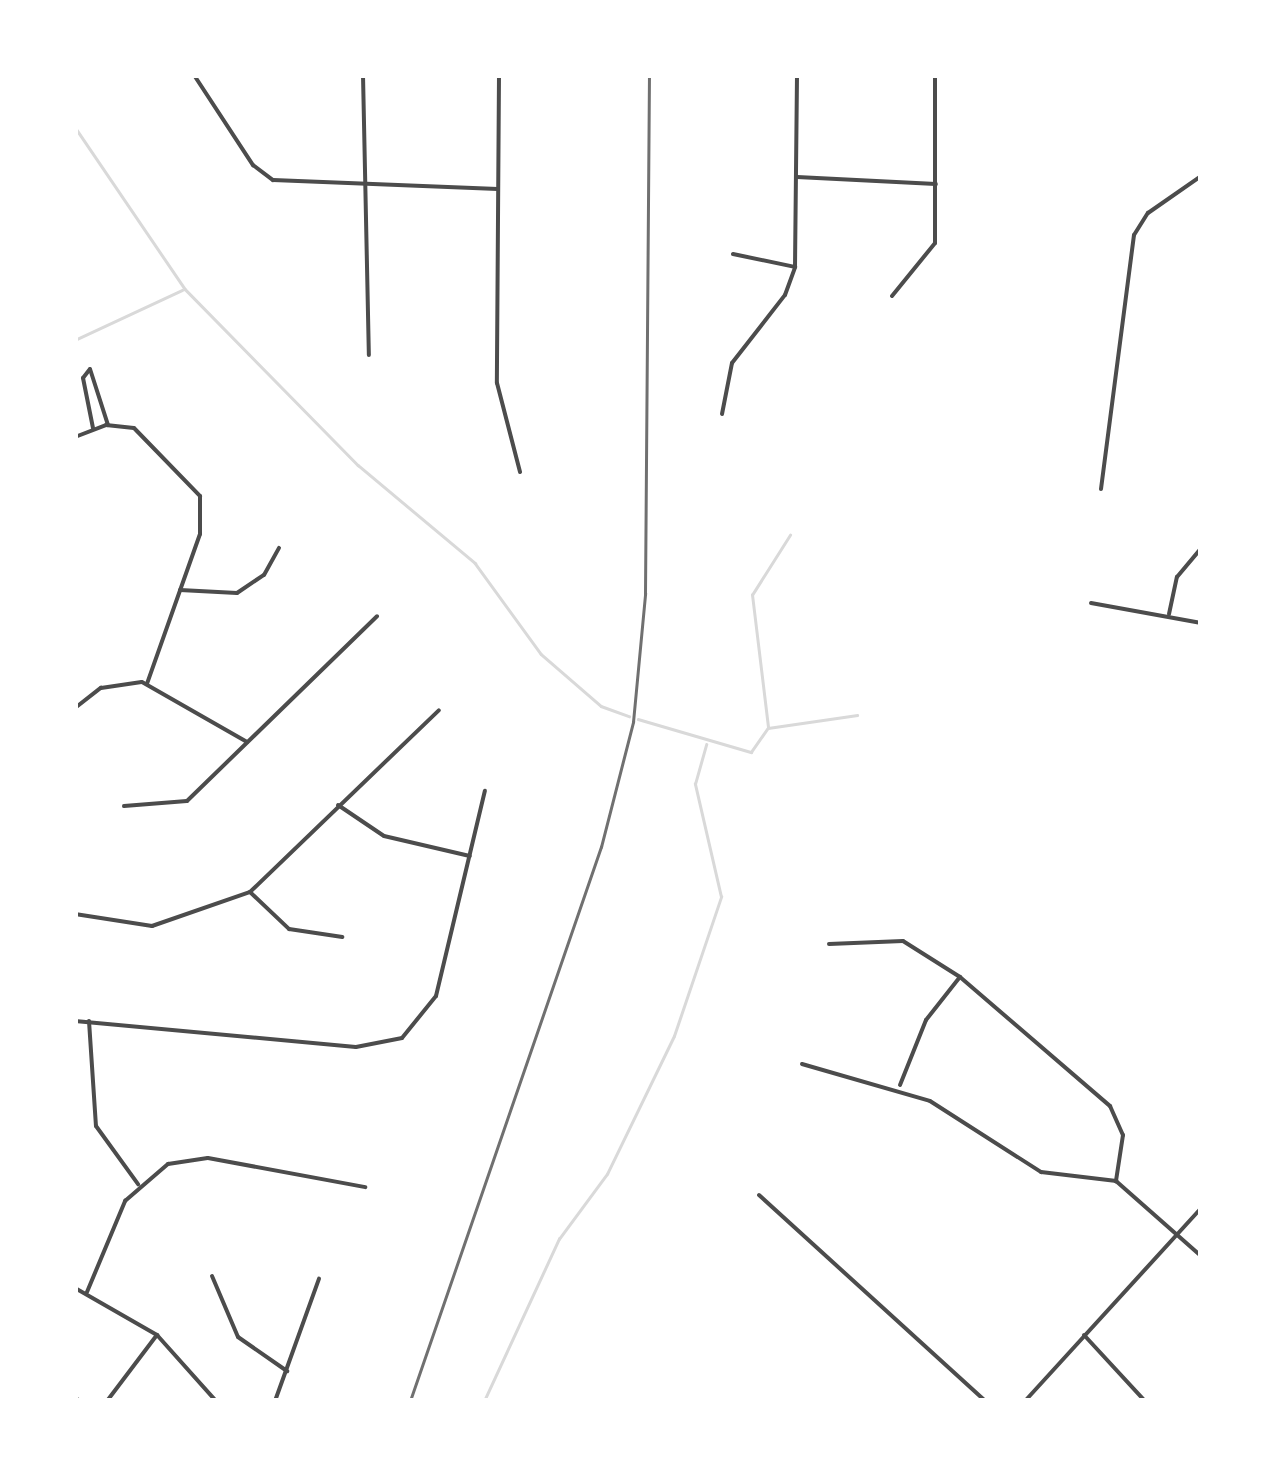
<!DOCTYPE html>
<html>
<head>
<meta charset="utf-8">
<style>
	body { margin:0 }
	#map { position:relative; width:1276px; height:1476px; overflow:hidden; background:#fff; font-family:"Golos Text",sans-serif }
	div>[style] { position:absolute }
	.stream>* { height:2.5px; margin:-1.25px; padding:0 1.25px; transform-origin:1.25px; border-radius:1.25px; background:#d9d9d9 }
	.minor>* { height:4px; margin:-2px; padding:0 2px; transform-origin:2px; border-radius:2px; background:#4c4c4c }
	.rail>* { height:2.5px; margin:-1.25px; padding:0 1.25px; transform-origin:1.25px; border-radius:1.25px; background:#707070 }
	span { translate:-50% -50%; white-space:nowrap; text-align:center; line-height:1.15; -webkit-text-stroke:9px #fff; paint-order:stroke }
	.frame { position:absolute; inset:0; border:78px solid #fff; pointer-events:none }
</style>
</head>
<body>
<div id="map">
	<div class="stream">
		<i style="left:75px;top:127px;width:196px;rotate:55.8deg"></i>
		<i style="left:185px;top:289px;width:247px;rotate:45.5deg"></i>
		<i style="left:358px;top:465px;width:153px;rotate:39.9deg"></i>
		<i style="left:475px;top:563px;width:112px;rotate:54deg"></i>
		<i style="left:541px;top:654px;width:79px;rotate:40.9deg"></i>
		<i style="left:601px;top:706px;width:30px;rotate:20deg"></i>
		<i style="left:75px;top:340px;width:118px;rotate:-25deg"></i>
		<i style="left:638px;top:719px;width:118px;rotate:16.3deg"></i>
		<i style="left:751px;top:752px;width:29px;rotate:-55deg"></i>
		<i style="left:768px;top:728px;width:90px;rotate:-8.3deg"></i>
		<i style="left:768px;top:727px;width:133px;rotate:-96.9deg"></i>
		<i style="left:752px;top:595px;width:71px;rotate:-57.7deg"></i>
		<i style="left:484px;top:1401px;width:179px;rotate:-65.2deg"></i>
		<i style="left:559px;top:1239px;width:81px;rotate:-53.6deg"></i>
		<i style="left:607px;top:1174px;width:153px;rotate:-64.1deg"></i>
		<i style="left:674px;top:1036px;width:147px;rotate:-71.3deg"></i>
		<i style="left:721px;top:897px;width:116px;rotate:-103deg"></i>
		<i style="left:695px;top:784px;width:41px;rotate:-74.2deg"></i>
	</div>
	<div class="minor">
		<i style="left:194px;top:75px;width:108px;rotate:56.8deg"></i>
		<i style="left:253px;top:165px;width:25px;rotate:37deg"></i>
		<i style="left:273px;top:180px;width:225px;rotate:2.3deg"></i>
		<i style="left:363px;top:75px;width:280px;rotate:88.8deg"></i>
		<i style="left:499px;top:75px;width:308px;rotate:90.4deg"></i>
		<i style="left:497px;top:383px;width:92px;rotate:75.5deg"></i>
		<i style="left:797px;top:177px;width:139px;rotate:2.9deg"></i>
		<i style="left:733px;top:254px;width:63px;rotate:11.8deg"></i>
		<i style="left:892px;top:296px;width:68px;rotate:-50.9deg"></i>
		<i style="left:935px;top:243px;width:168px;rotate:-90deg"></i>
		<i style="left:722px;top:414px;width:52px;rotate:-78.9deg"></i>
		<i style="left:732px;top:363px;width:86px;rotate:-52.1deg"></i>
		<i style="left:785px;top:295px;width:30px;rotate:-70deg"></i>
		<i style="left:795px;top:267px;width:192px;rotate:-89.4deg"></i>
		<i style="left:93px;top:428px;width:51px;rotate:-101.3deg"></i>
		<i style="left:83px;top:378px;width:11px;rotate:-52deg"></i>
		<i style="left:90px;top:369px;width:59px;rotate:72.2deg"></i>
		<i style="left:75px;top:437px;width:33px;rotate:-21deg"></i>
		<i style="left:106px;top:425px;width:28px;rotate:6deg"></i>
		<i style="left:134px;top:428px;width:95px;rotate:45.9deg"></i>
		<i style="left:200px;top:496px;width:38px;rotate:90deg"></i>
		<i style="left:200px;top:534px;width:159px;rotate:109.5deg"></i>
		<i style="left:1101px;top:489px;width:256px;rotate:-82.6deg"></i>
		<i style="left:1134px;top:235px;width:26px;rotate:-58deg"></i>
		<i style="left:1148px;top:213px;width:65px;rotate:-34.9deg"></i>
		<i style="left:75px;top:540px;width:9px;rotate:90deg"></i>
		<i style="left:180px;top:590px;width:57px;rotate:3deg"></i>
		<i style="left:237px;top:593px;width:32px;rotate:-34deg"></i>
		<i style="left:264px;top:575px;width:31px;rotate:-61deg"></i>
		<i style="left:1091px;top:603px;width:112px;rotate:10.3deg"></i>
		<i style="left:1169px;top:614px;width:38px;rotate:-78deg"></i>
		<i style="left:1177px;top:577px;width:38px;rotate:-50deg"></i>
		<i style="left:75px;top:708px;width:33px;rotate:-38deg"></i>
		<i style="left:101px;top:688px;width:41px;rotate:-8.3deg"></i>
		<i style="left:142px;top:682px;width:121px;rotate:29.7deg"></i>
		<i style="left:338px;top:805px;width:55px;rotate:34deg"></i>
		<i style="left:384px;top:836px;width:88px;rotate:13.1deg"></i>
		<i style="left:124px;top:806px;width:63px;rotate:-4.5deg"></i>
		<i style="left:187px;top:801px;width:265px;rotate:-44.2deg"></i>
		<i style="left:250px;top:892px;width:54px;rotate:43.5deg"></i>
		<i style="left:289px;top:929px;width:54px;rotate:8.6deg"></i>
		<i style="left:75px;top:914px;width:78px;rotate:8.9deg"></i>
		<i style="left:152px;top:926px;width:104px;rotate:-19.1deg"></i>
		<i style="left:250px;top:892px;width:262px;rotate:-43.9deg"></i>
		<i style="left:829px;top:944px;width:74px;rotate:-2.3deg"></i>
		<i style="left:903px;top:941px;width:67px;rotate:32.3deg"></i>
		<i style="left:960px;top:977px;width:198px;rotate:40.7deg"></i>
		<i style="left:1110px;top:1106px;width:32px;rotate:66deg"></i>
		<i style="left:1123px;top:1135px;width:47px;rotate:98.7deg"></i>
		<i style="left:75px;top:1021px;width:282px;rotate:5.3deg"></i>
		<i style="left:356px;top:1047px;width:47px;rotate:-11.1deg"></i>
		<i style="left:402px;top:1038px;width:54px;rotate:-51deg"></i>
		<i style="left:436px;top:996px;width:211px;rotate:-76.6deg"></i>
		<i style="left:89px;top:1021px;width:105px;rotate:86.2deg"></i>
		<i style="left:96px;top:1126px;width:72px;rotate:54.1deg"></i>
		<i style="left:802px;top:1064px;width:133px;rotate:16.1deg"></i>
		<i style="left:930px;top:1101px;width:132px;rotate:32.6deg"></i>
		<i style="left:1041px;top:1172px;width:76px;rotate:6.8deg"></i>
		<i style="left:1116px;top:1181px;width:113px;rotate:41.4deg"></i>
		<i style="left:900px;top:1085px;width:70px;rotate:-68.2deg"></i>
		<i style="left:926px;top:1020px;width:55px;rotate:-51.7deg"></i>
		<i style="left:759px;top:1195px;width:306px;rotate:42.3deg"></i>
		<i style="left:212px;top:1276px;width:66px;rotate:66.9deg"></i>
		<i style="left:238px;top:1337px;width:60px;rotate:34.8deg"></i>
		<i style="left:75px;top:1288px;width:95px;rotate:29.8deg"></i>
		<i style="left:157px;top:1335px;width:89px;rotate:48.2deg"></i>
		<i style="left:87px;top:1292px;width:99px;rotate:-67.3deg"></i>
		<i style="left:125px;top:1201px;width:57px;rotate:-40.7deg"></i>
		<i style="left:168px;top:1164px;width:40px;rotate:-8.5deg"></i>
		<i style="left:208px;top:1158px;width:160px;rotate:10.5deg"></i>
		<i style="left:1084px;top:1335px;width:90px;rotate:47.3deg"></i>
		<i style="left:75px;top:1398px;width:7px;rotate:27deg"></i>
		<i style="left:107px;top:1401px;width:83px;rotate:-52.9deg"></i>
		<i style="left:275px;top:1401px;width:130px;rotate:-70.2deg"></i>
		<i style="left:1025px;top:1401px;width:261px;rotate:-47.6deg"></i>
	</div>
	<div class="rail">
		<i style="left:410px;top:1401px;width:586px;rotate:-70.98deg"></i>
		<i style="left:601px;top:847px;width:129px;rotate:-75.6deg"></i>
		<i style="left:633px;top:722px;width:129px;rotate:-84.6deg"></i>
		<i style="left:645px;top:594px;width:519px;rotate:-89.56deg"></i>
	</div>
	<div class="frame"></div>
</div>
</body>
</html>
